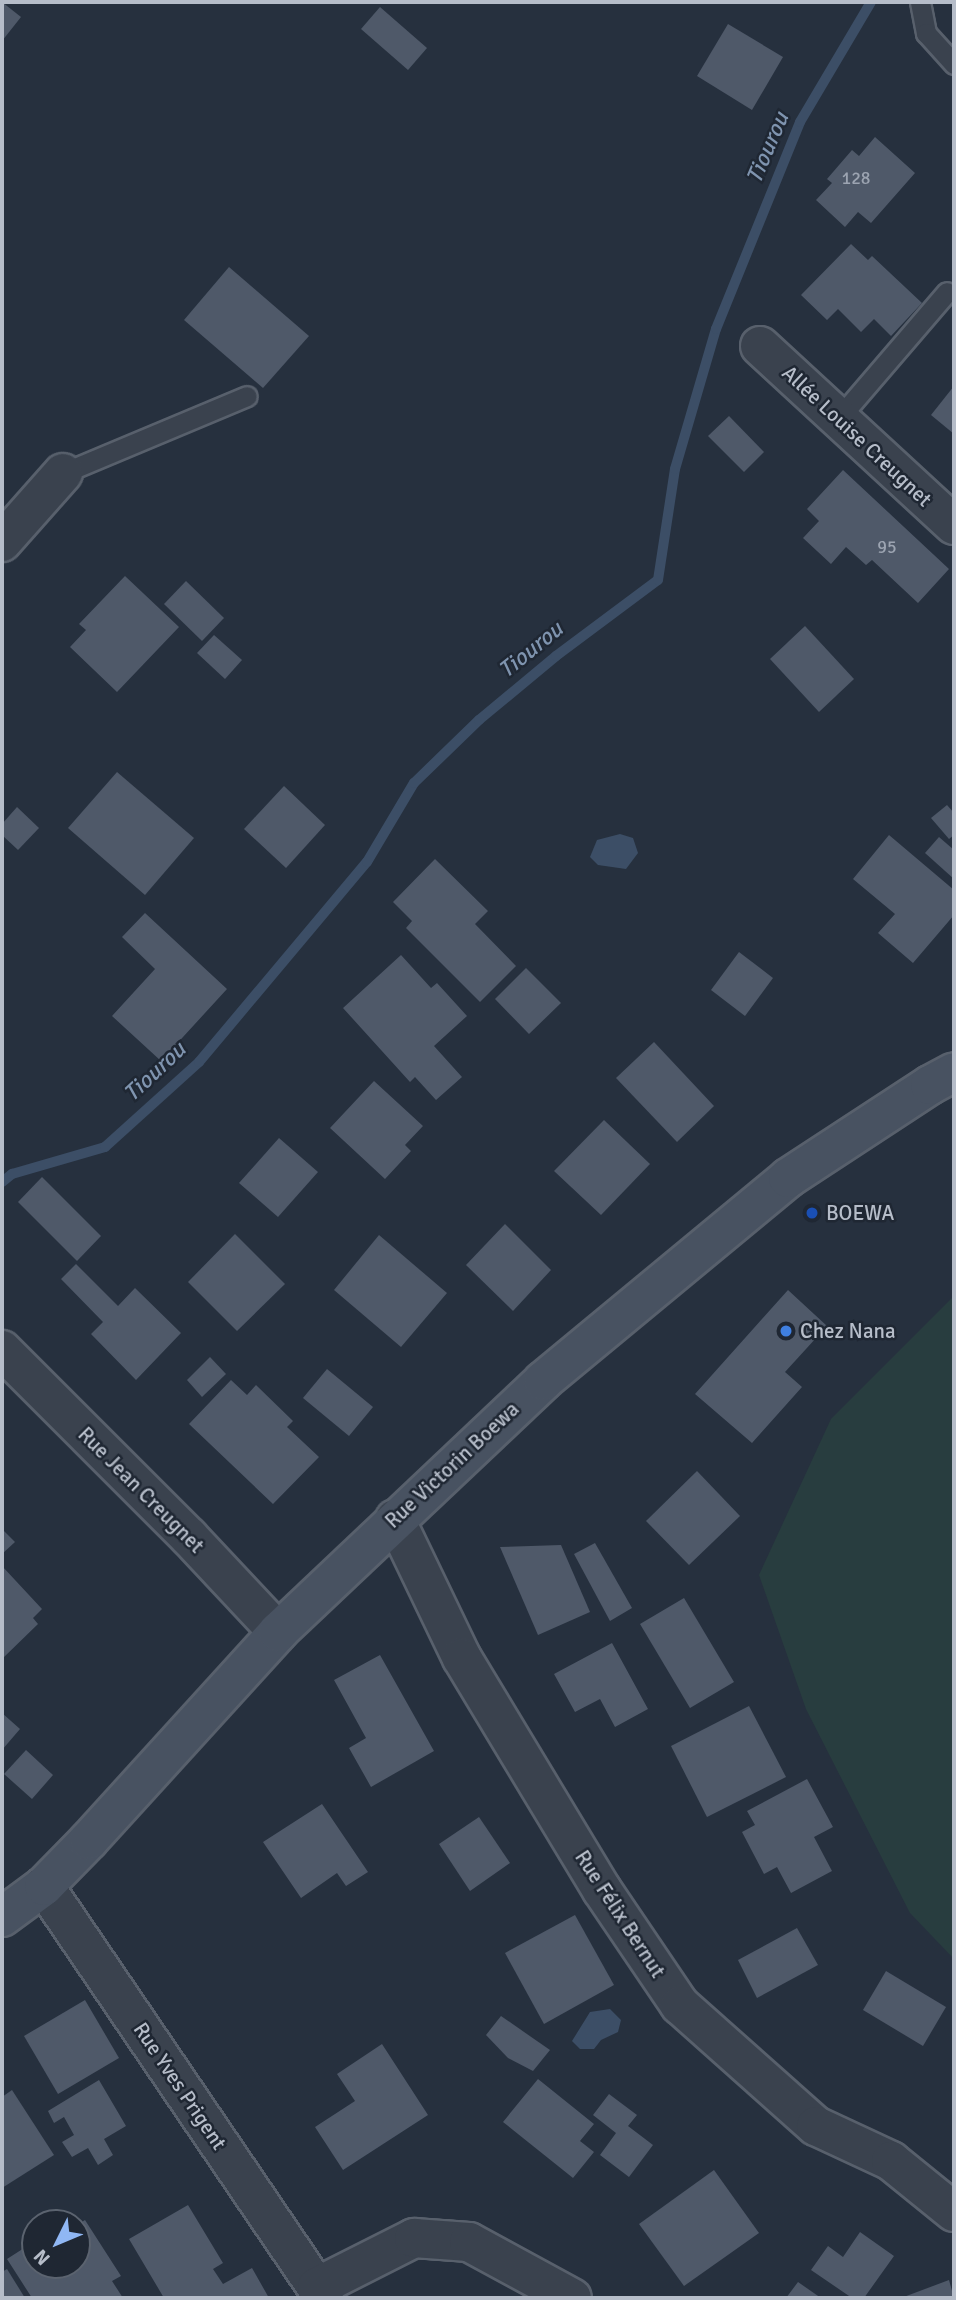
<!DOCTYPE html>
<html>
<head>
<meta charset="utf-8">
<style>
	body { margin:0 }
	#map { position:relative; width:956px; height:2300px; overflow:hidden; background:#26303e; font-family:Signika,sans-serif }
	div>[style] { position:absolute }
	.green>* { inset:0; background:#283d3f }
	.water>* { inset:0; background:#3c4e66 }
	.stream>* { height:10px; margin:-5px; padding:0 5px; transform-origin:5px; border-radius:5px; background:#3c4e66 }
	.building>* { inset:0; background:#4f5969 }
	.roads { filter:drop-shadow(2px 0 #58606c) drop-shadow(-2px 0 #58606c) drop-shadow(0 2px #58606c) drop-shadow(0 -2px #58606c) }
	.lane>* { height:19px; margin:-9.5px; padding:0 9.5px; transform-origin:9.5px; border-radius:9.5px; background:#3a424e }
	.street>* { height:38px; margin:-19px; padding:0 19px; transform-origin:19px; border-radius:19px; background:#3a424e }
	.secondary>* { height:38px; margin:-19px; padding:0 19px; transform-origin:19px; border-radius:19px; background:#485261 }
	.dots>* { width:19px; height:19px; translate:-50% -50%; box-sizing:border-box; border:4px solid #1f2733; border-radius:50% }
	span { translate:-50% -50%; white-space:nowrap; text-align:center; line-height:1.15; -webkit-text-stroke:5px #1f2733; paint-order:stroke }
	.number-label { font-size:18px; color:#9ca4b1 }
	.number-label span { -webkit-text-stroke-width:0 }
	.street-label { font-size:21px; color:#b6bdc9 }
	.poi-label { font-size:21px; color:#b6bdc9 }
	.left { translate:0 -50%; text-align:left }
	.water-label { font-size:23px; color:#7f94af; font-style:italic }
	.frame { position:absolute; inset:0; border:4px solid #b6bdc9; pointer-events:none }
	.north { position:absolute; left:21px; top:2209px; width:70px; height:70px; box-sizing:border-box; background:#1f2733; border:2px solid #5b636f; border-radius:50%; rotate:227deg; font-size:19px; font-weight:700; line-height:28px; text-align:center; color:#b6bdc9 }
	.north::after { content:''; display:block; margin:auto; width:24px; height:32px; background:#90b7f4; clip-path:polygon(50% 0,100% 100%,50% 72%,0 100%) }
</style>
</head>
<body>
<div id="map">
	<div class="green">
		<i style="clip-path:polygon(954px 1296px,954px 1959px,910px 1913px,806px 1709px,759px 1575px,831px 1419px)"></i>
	</div>
	<div class="water">
		<i style="clip-path:polygon(620px 834px,633px 838px,638px 853px,626px 869px,598px 865px,590px 857px,597px 840px)"></i>
		<i style="clip-path:polygon(610px 2009px,621px 2020px,618px 2032px,601px 2040px,594px 2049px,580px 2049px,572px 2041px,590px 2012px)"></i>
	</div>
	<div class="stream">
		<i style="left:2px;top:1182px;width:13px;rotate:-39deg"></i>
		<i style="left:12px;top:1174px;width:97px;rotate:-16.2deg"></i>
		<i style="left:105px;top:1147px;width:127px;rotate:-42.1deg"></i>
		<i style="left:199px;top:1062px;width:261px;rotate:-50deg"></i>
		<i style="left:367px;top:862px;width:92px;rotate:-59.3deg"></i>
		<i style="left:414px;top:783px;width:91px;rotate:-44.1deg"></i>
		<i style="left:479px;top:720px;width:100px;rotate:-39.7deg"></i>
		<i style="left:556px;top:656px;width:127px;rotate:-36.7deg"></i>
		<i style="left:658px;top:580px;width:112px;rotate:-81.3deg"></i>
		<i style="left:675px;top:469px;width:146px;rotate:-73.7deg"></i>
		<i style="left:716px;top:329px;width:223px;rotate:-67.9deg"></i>
		<i style="left:800px;top:122px;width:139px;rotate:-59.4deg"></i>
	</div>
	<div class="building">
		<i style="clip-path:polygon(2px 2px,21px 17px,2px 41px)"></i>
		<i style="clip-path:polygon(380px 7px,427px 48px,408px 70px,361px 29px)"></i>
		<i style="clip-path:polygon(728px 24px,783px 57px,752px 110px,697px 76px)"></i>
		<i style="clip-path:polygon(875px 137px,915px 173px,871px 223px,858px 212px,845px 227px,816px 200px,832px 183px,827px 179px,852px 150px,859px 156px)"></i>
		<i style="clip-path:polygon(851px 244px,868px 260px,872px 256px,922px 303px,891px 336px,874px 319px,861px 332px,838px 309px,827px 320px,801px 295px)"></i>
		<i style="clip-path:polygon(229px 267px,309px 336px,263px 388px,184px 320px)"></i>
		<i style="clip-path:polygon(954px 386px,954px 434px,931px 415px)"></i>
		<i style="clip-path:polygon(729px 416px,764px 452px,744px 472px,708px 436px)"></i>
		<i style="clip-path:polygon(843px 470px,949px 569px,918px 603px,872px 560px,866px 565px,846px 547px,831px 564px,803px 538px,819px 521px,807px 509px)"></i>
		<i style="clip-path:polygon(125px 576px,179px 627px,117px 692px,70px 647px,86px 630px,79px 624px)"></i>
		<i style="clip-path:polygon(186px 581px,224px 618px,202px 641px,164px 604px)"></i>
		<i style="clip-path:polygon(805px 626px,854px 679px,819px 712px,770px 659px)"></i>
		<i style="clip-path:polygon(214px 635px,242px 660px,225px 679px,197px 653px)"></i>
		<i style="clip-path:polygon(117px 772px,194px 838px,145px 895px,68px 828px)"></i>
		<i style="clip-path:polygon(284px 786px,325px 825px,286px 868px,244px 829px)"></i>
		<i style="clip-path:polygon(947px 805px,954px 813px,954px 835px,949px 839px,931px 818px)"></i>
		<i style="clip-path:polygon(17px 807px,39px 828px,18px 850px,2px 835px,2px 824px)"></i>
		<i style="clip-path:polygon(889px 835px,954px 890px,954px 915px,913px 963px,878px 933px,895px 914px,853px 879px)"></i>
		<i style="clip-path:polygon(939px 837px,954px 850px,954px 879px,925px 853px)"></i>
		<i style="clip-path:polygon(435px 859px,488px 911px,475px 924px,516px 966px,480px 1002px,406px 928px,412px 921px,393px 902px)"></i>
		<i style="clip-path:polygon(145px 913px,227px 989px,161px 1061px,112px 1016px,155px 969px,122px 937px)"></i>
		<i style="clip-path:polygon(739px 952px,773px 978px,745px 1016px,711px 990px)"></i>
		<i style="clip-path:polygon(401px 955px,431px 988px,437px 983px,467px 1016px,434px 1046px,462px 1077px,436px 1100px,415px 1077px,410px 1082px,343px 1008px)"></i>
		<i style="clip-path:polygon(526px 968px,561px 1003px,529px 1034px,495px 999px)"></i>
		<i style="clip-path:polygon(654px 1042px,714px 1106px,677px 1142px,616px 1078px)"></i>
		<i style="clip-path:polygon(374px 1081px,423px 1126px,405px 1145px,411px 1151px,385px 1179px,330px 1128px)"></i>
		<i style="clip-path:polygon(604px 1120px,650px 1164px,601px 1215px,554px 1171px)"></i>
		<i style="clip-path:polygon(279px 1138px,318px 1172px,278px 1217px,239px 1183px)"></i>
		<i style="clip-path:polygon(42px 1177px,101px 1236px,77px 1261px,18px 1202px)"></i>
		<i style="clip-path:polygon(505px 1224px,551px 1270px,513px 1311px,466px 1265px)"></i>
		<i style="clip-path:polygon(235px 1234px,285px 1284px,237px 1331px,188px 1282px)"></i>
		<i style="clip-path:polygon(379px 1235px,447px 1293px,401px 1347px,334px 1290px)"></i>
		<i style="clip-path:polygon(76px 1264px,118px 1306px,135px 1288px,181px 1333px,136px 1380px,91px 1334px,103px 1322px,61px 1279px)"></i>
		<i style="clip-path:polygon(788px 1290px,827px 1326px,785px 1372px,802px 1387px,752px 1443px,695px 1394px)"></i>
		<i style="clip-path:polygon(210px 1357px,226px 1374px,202px 1397px,187px 1380px)"></i>
		<i style="clip-path:polygon(327px 1369px,373px 1407px,349px 1436px,303px 1398px)"></i>
		<i style="clip-path:polygon(231px 1380px,247px 1395px,256px 1385px,293px 1421px,287px 1427px,319px 1457px,273px 1504px,189px 1424px)"></i>
		<i style="clip-path:polygon(697px 1471px,740px 1516px,689px 1565px,646px 1521px)"></i>
		<i style="clip-path:polygon(2px 1529px,15px 1542px,2px 1554px)"></i>
		<i style="clip-path:polygon(595px 1543px,632px 1608px,610px 1621px,574px 1554px)"></i>
		<i style="clip-path:polygon(561px 1545px,590px 1612px,538px 1635px,500px 1547px)"></i>
		<i style="clip-path:polygon(2px 1566px,42px 1609px,33px 1618px,38px 1624px,2px 1659px)"></i>
		<i style="clip-path:polygon(684px 1598px,734px 1682px,690px 1708px,640px 1624px)"></i>
		<i style="clip-path:polygon(612px 1643px,648px 1709px,615px 1727px,600px 1699px,575px 1712px,554px 1674px)"></i>
		<i style="clip-path:polygon(380px 1655px,434px 1751px,371px 1787px,349px 1748px,366px 1738px,334px 1680px)"></i>
		<i style="clip-path:polygon(749px 1706px,786px 1777px,707px 1817px,671px 1746px)"></i>
		<i style="clip-path:polygon(2px 1713px,20px 1729px,2px 1750px)"></i>
		<i style="clip-path:polygon(26px 1750px,53px 1775px,32px 1799px,4px 1774px)"></i>
		<i style="clip-path:polygon(807px 1779px,833px 1827px,814px 1837px,832px 1871px,791px 1893px,777px 1867px,764px 1874px,742px 1832px,755px 1825px,747px 1811px)"></i>
		<i style="clip-path:polygon(322px 1804px,368px 1872px,346px 1886px,337px 1873px,301px 1898px,263px 1842px)"></i>
		<i style="clip-path:polygon(479px 1817px,510px 1863px,470px 1891px,439px 1844px)"></i>
		<i style="clip-path:polygon(575px 1915px,614px 1985px,544px 2024px,505px 1953px)"></i>
		<i style="clip-path:polygon(797px 1928px,818px 1965px,757px 1998px,738px 1960px)"></i>
		<i style="clip-path:polygon(886px 1971px,946px 2007px,923px 2046px,863px 2010px)"></i>
		<i style="clip-path:polygon(85px 2000px,119px 2058px,58px 2094px,24px 2036px)"></i>
		<i style="clip-path:polygon(501px 2016px,550px 2050px,533px 2071px,508px 2058px,486px 2035px)"></i>
		<i style="clip-path:polygon(382px 2044px,428px 2115px,343px 2170px,315px 2127px,355px 2101px,337px 2074px)"></i>
		<i style="clip-path:polygon(538px 2079px,594px 2124px,580px 2141px,594px 2152px,573px 2178px,503px 2122px)"></i>
		<i style="clip-path:polygon(99px 2080px,126px 2126px,104px 2139px,113px 2155px,98px 2165px,88px 2148px,72px 2157px,62px 2142px,74px 2135px,64px 2117px,54px 2123px,48px 2111px)"></i>
		<i style="clip-path:polygon(12px 2090px,54px 2155px,2px 2188px,2px 2097px)"></i>
		<i style="clip-path:polygon(609px 2094px,637px 2115px,628px 2126px,653px 2145px,629px 2177px,600px 2155px,616px 2133px,593px 2115px)"></i>
		<i style="clip-path:polygon(714px 2170px,759px 2233px,684px 2286px,639px 2224px)"></i>
		<i style="clip-path:polygon(188px 2205px,223px 2263px,213px 2269px,223px 2284px,252px 2268px,269px 2298px,164px 2298px,129px 2239px)"></i>
		<i style="clip-path:polygon(85px 2220px,121px 2276px,112px 2281px,123px 2298px,32px 2298px,7px 2259px,35px 2241px,35px 2265px,77px 2265px,77px 2225px)"></i>
		<i style="clip-path:polygon(860px 2232px,894px 2256px,864px 2298px,852px 2298px,811px 2270px,828px 2246px,843px 2257px)"></i>
		<i style="clip-path:polygon(7px 2269px,25px 2298px,2px 2298px,2px 2272px)"></i>
		<i style="clip-path:polygon(949px 2280px,954px 2298px,901px 2298px)"></i>
		<i style="clip-path:polygon(798px 2282px,821px 2298px,786px 2298px)"></i>
	</div>
	<div class="roads">
		<div class="lane">
			<i style="left:920px;top:2px;width:32px;rotate:79deg"></i>
			<i style="left:926px;top:33px;width:42px;rotate:47.9deg"></i>
			<i style="left:838px;top:419px;width:167px;rotate:-49.4deg"></i>
			<i style="left:63px;top:473px;width:199px;rotate:-22.7deg"></i>
		</div>
		<div class="street">
			<i style="left:760px;top:346px;width:264px;rotate:42.7deg"></i>
			<i style="left:2px;top:542px;width:92px;rotate:-48.5deg"></i>
			<i style="left:2px;top:1350px;width:264px;rotate:45deg"></i>
			<i style="left:189px;top:1537px;width:130px;rotate:46.9deg"></i>
			<i style="left:395px;top:1519px;width:154px;rotate:64.3deg"></i>
			<i style="left:462px;top:1658px;width:271px;rotate:58.9deg"></i>
			<i style="left:602px;top:1890px;width:139px;rotate:55.9deg"></i>
			<i style="left:680px;top:2005px;width:182px;rotate:41.7deg"></i>
			<i style="left:816px;top:2126px;width:83px;rotate:25deg"></i>
			<i style="left:891px;top:2161px;width:81px;rotate:39deg"></i>
			<i style="left:44px;top:1886px;width:498px;rotate:55.8deg"></i>
			<i style="left:317px;top:2287px;width:109px;rotate:-26.8deg"></i>
			<i style="left:414px;top:2238px;width:55px;rotate:4.2deg"></i>
			<i style="left:469px;top:2242px;width:117px;rotate:28.5deg"></i>
		</div>
		<div class="secondary">
			<i style="left:2px;top:1917px;width:52px;rotate:-36.4deg"></i>
			<i style="left:44px;top:1886px;width:64px;rotate:-45.6deg"></i>
			<i style="left:89px;top:1840px;width:281px;rotate:-47.7deg"></i>
			<i style="left:278px;top:1632px;width:365px;rotate:-43.4deg"></i>
			<i style="left:543px;top:1381px;width:318px;rotate:-39.6deg"></i>
			<i style="left:788px;top:1178px;width:170px;rotate:-33.2deg"></i>
			<i style="left:930px;top:1085px;width:27px;rotate:-28deg"></i>
		</div>
	</div>
	<div class="dots">
		<i style="left:812px;top:1213px;background:#1a4fb4"></i>
		<i style="left:786px;top:1331px;background:#3f7fe0"></i>
	</div>
	<div class="number-label">
		<span style="left:856px;top:178px">128</span>
		<span style="left:887px;top:547px">95</span>
	</div>
	<div class="street-label">
		<span style="left:857px;top:436px;rotate:43deg">Allée Louise Creugnet</span>
		<span style="left:452px;top:1465px;rotate:-43deg">Rue Victorin Boewa</span>
		<span style="left:141px;top:1490px;rotate:45deg">Rue Jean Creugnet</span>
		<span style="left:620px;top:1914px;rotate:57deg">Rue Félix Bernut</span>
		<span style="left:180px;top:2086px;rotate:56deg">Rue Yves Prigent</span>
	</div>
	<div class="poi-label">
		<span class="left" style="left:826px;top:1213px">BOEWA</span>
		<span class="left" style="left:800px;top:1331px">Chez Nana</span>
	</div>
	<div class="water-label">
		<span style="left:768px;top:148px;rotate:-67deg">Tiourou</span>
		<span style="left:531px;top:650px;rotate:-39deg">Tiourou</span>
		<span style="left:155px;top:1072px;rotate:-43deg">Tiourou</span>
	</div>
	<div class="frame"></div>
	<div class="north">N</div>
</div>
</body>
</html>
